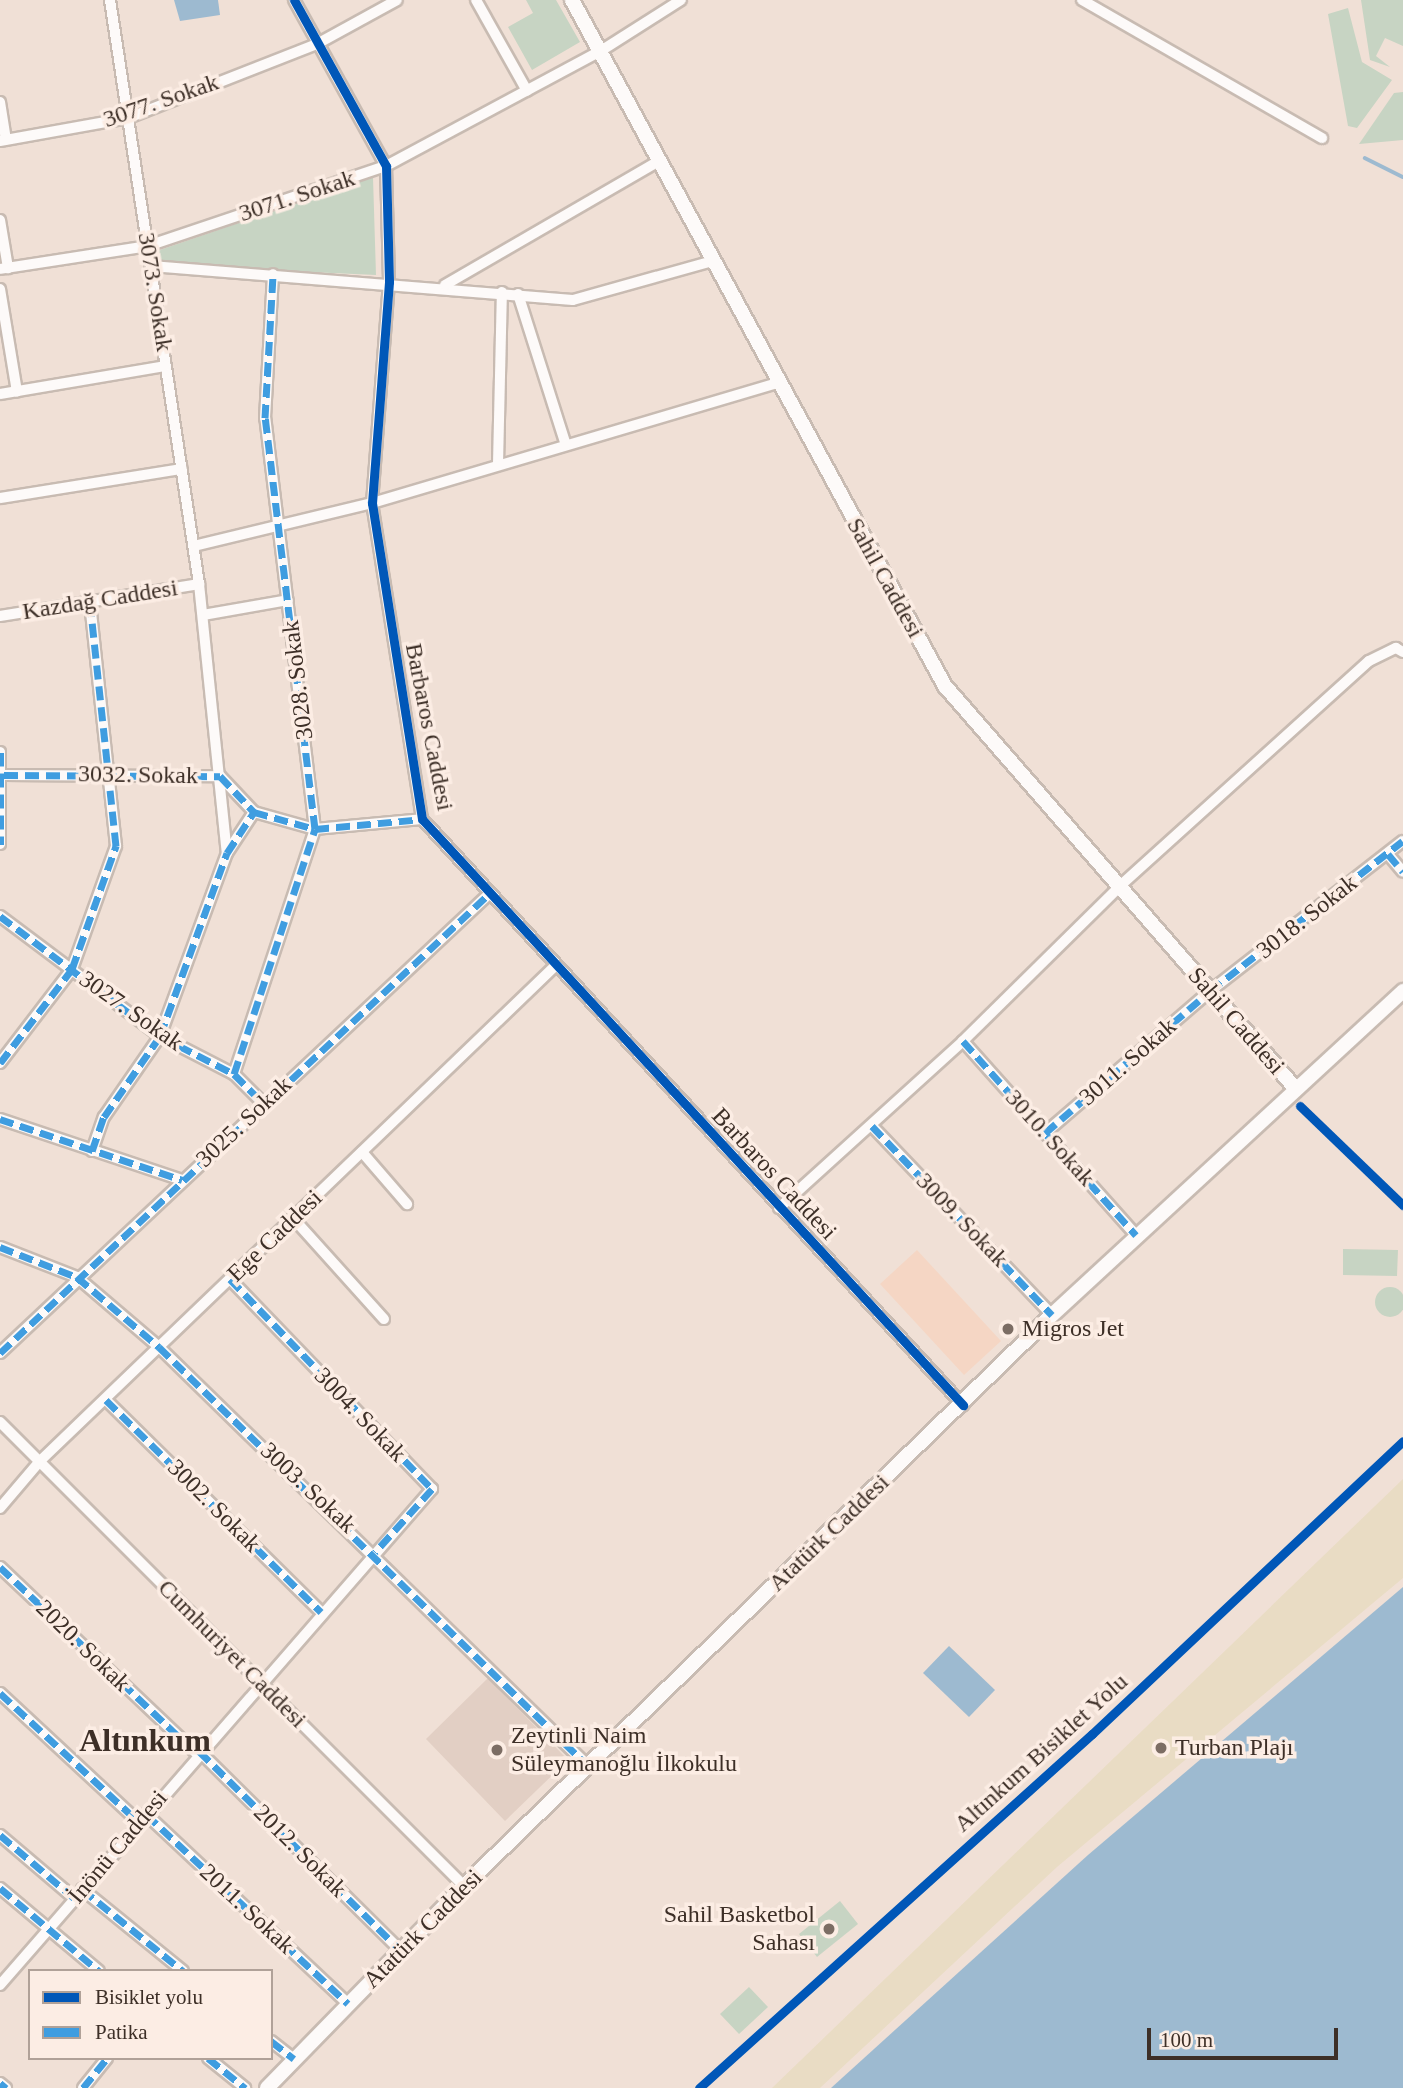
<!DOCTYPE html>
<html>
<head>
<meta charset="utf-8">
<style>
	body { margin:0 }
	#map { position:relative; width:1403px; height:2088px; overflow:hidden; background:#f0e0d6; font-family:Georgia,serif }
	div>[style] { position:absolute }
	.built>* { inset:0; background:#f5d6c4 }
	.education>* { inset:0; background:#e2cfc4 }
	.green>* { inset:0; background:#c7d4c3 }
	.round { border-radius:50% }
	.sand>* { inset:0; background:#e9dcc4 }
	.water>* { inset:0; background:#9dbad0 }
	.stream>* { height:3.5px; margin:-1.75px; padding:0 1.75px; transform-origin:1.75px; border-radius:1.75px; background:#9dbad0 }
	.roads { filter:drop-shadow(2px 0 #c8bbb2) drop-shadow(-2px 0 #c8bbb2) drop-shadow(0 2px #c8bbb2) drop-shadow(0 -2px #c8bbb2) }
	.street>* { height:10px; margin:-5px; padding:0 5px; transform-origin:5px; border-radius:5px; background:#fdfaf9 }
	.secondary>* { height:14px; margin:-7px; padding:0 7px; transform-origin:7px; border-radius:7px; background:#fdfaf9 }
	.quiet>* { height:7px; margin-top:-3.5px; transform-origin:0; background:repeating-linear-gradient(90deg,#3f9de0 0 14px,transparent 0 21px) }
	.cycleway>* { height:9px; margin:-4.5px; padding:0 4.5px; transform-origin:4.5px; border-radius:4.5px; background:#0057b8 }
	.dots>* { width:19px; height:19px; translate:-50% -50%; box-sizing:border-box; border:4px solid #fcede4; border-radius:50% }
	span { translate:-50% -50%; white-space:nowrap; text-align:center; line-height:1.15; -webkit-text-stroke:7px #fcede4; paint-order:stroke }
	.street-label { font-size:24px; color:#3d2f27 }
	.poi-label { font-size:24px; color:#3d2f27 }
	.left { translate:0 -50%; text-align:left }
	.right { translate:-100% -50%; text-align:right }
	.district-label { font-size:32px; color:#3d2f27; font-weight:700 }
	.legend { position:absolute; left:28px; top:1969px; width:245px; height:91px; box-sizing:border-box; background:#fcede4; border:2px solid #b0a198; margin:0; padding:9px 12px; list-style:none; font-size:21px; color:#3d2f27 }
	.legend li { display:flex; align-items:center; gap:14px; height:35px }
	.legend b { width:35px; border:2px solid #b0a198 }
	.scale { position:absolute; left:1147px; top:2028px; width:191px; height:32px; box-sizing:border-box; border:4px solid #3d2f27; border-top:0; padding-left:9px; font-size:21px; line-height:24px; white-space:nowrap; color:#3d2f27; -webkit-text-stroke:5px #fcede4; paint-order:stroke }
</style>
</head>
<body>
<div id="map">
	<div class="built">
		<i style="clip-path:polygon(917px 1250px,1001px 1341px,964px 1375px,880px 1284px)"></i>
	</div>
	<div class="education">
		<i style="clip-path:polygon(488px 1678px,568px 1760px,505px 1821px,426px 1739px)"></i>
	</div>
	<div class="green">
		<i style="clip-path:polygon(526px 0,556px 0,580px 42px,532px 70px,508px 27px,533px 13px)"></i>
		<i style="clip-path:polygon(1361px 0,1403px 0,1403px 46px,1385px 38px,1376px 56px,1390px 67px,1370px 60px)"></i>
		<i style="clip-path:polygon(1348px 8px,1362px 62px,1392px 80px,1357px 128px,1348px 126px,1328px 14px)"></i>
		<i style="clip-path:polygon(1403px 92px,1403px 140px,1359px 144px,1394px 93px)"></i>
		<i style="clip-path:polygon(373px 177px,376px 275px,158px 265px,157px 251px)"></i>
		<i style="clip-path:polygon(1343px 1249px,1398px 1250px,1397px 1276px,1343px 1275px)"></i>
		<i class="round" style="left:1375px;top:1287px;width:30px;height:30px"></i>
		<i style="clip-path:polygon(840px 1901px,858px 1924px,817px 1957px,799px 1934px)"></i>
		<i style="clip-path:polygon(749px 1987px,768px 2007px,739px 2034px,720px 2014px)"></i>
	</div>
	<div class="sand">
		<i style="clip-path:polygon(1403px 1479px,1403px 1578px,1057px 1867px,820px 2088px,772px 2088px)"></i>
	</div>
	<div class="water">
		<i style="clip-path:polygon(174px 0,218px 0,220px 15px,180px 21px)"></i>
		<i style="clip-path:polygon(1403px 1587px,1403px 2088px,831px 2088px,1088px 1855px)"></i>
		<i style="clip-path:polygon(949px 1646px,995px 1690px,969px 1717px,923px 1673px)"></i>
	</div>
	<div class="stream">
		<i style="left:1365px;top:158px;width:42px;rotate:26.6deg"></i>
	</div>
	<div class="roads">
		<div class="street">
			<i style="left:110px;top:0;width:591px;rotate:81.33deg"></i>
			<i style="left:199px;top:584px;width:270px;rotate:84.1deg"></i>
			<i style="left:294px;top:0;width:190px;rotate:61deg"></i>
			<i style="left:386px;top:166px;width:116px;rotate:88.5deg"></i>
			<i style="left:389px;top:282px;width:222px;rotate:94.4deg"></i>
			<i style="left:372px;top:503px;width:320px;rotate:81deg"></i>
			<i style="left:422px;top:819px;width:798px;rotate:47.29deg"></i>
			<i style="left:476px;top:0;width:104px;rotate:60.7deg"></i>
			<i style="left:1082px;top:0;width:277px;rotate:29.9deg"></i>
			<i style="left:0;top:102px;width:38px;rotate:81deg"></i>
			<i style="left:0;top:141px;width:130px;rotate:-10.2deg"></i>
			<i style="left:128px;top:118px;width:203px;rotate:-21.4deg"></i>
			<i style="left:317px;top:44px;width:91px;rotate:-28.8deg"></i>
			<i style="left:0;top:220px;width:49px;rotate:80.5deg"></i>
			<i style="left:151px;top:266px;width:423px;rotate:4.6deg"></i>
			<i style="left:573px;top:300px;width:145px;rotate:-15.6deg"></i>
			<i style="left:0;top:269px;width:150px;rotate:-8.8deg"></i>
			<i style="left:148px;top:246px;width:251px;rotate:-18.6deg"></i>
			<i style="left:386px;top:166px;width:242px;rotate:-28.2deg"></i>
			<i style="left:599px;top:52px;width:97px;rotate:-32.4deg"></i>
			<i style="left:445px;top:285px;width:245px;rotate:-30.1deg"></i>
			<i style="left:0;top:289px;width:104px;rotate:80.6deg"></i>
			<i style="left:518px;top:294px;width:158px;rotate:72.4deg"></i>
			<i style="left:0;top:394px;width:168px;rotate:-9.6deg"></i>
			<i style="left:498px;top:464px;width:172px;rotate:-88.7deg"></i>
			<i style="left:0;top:498px;width:184px;rotate:-9.1deg"></i>
			<i style="left:194px;top:546px;width:183px;rotate:-13.6deg"></i>
			<i style="left:372px;top:503px;width:423px;rotate:-16.5deg"></i>
			<i style="left:203px;top:615px;width:86px;rotate:-10deg"></i>
			<i style="left:0;top:616px;width:202px;rotate:-9.1deg"></i>
			<i style="left:0;top:752px;width:92px;rotate:90deg"></i>
			<i style="left:4px;top:775px;width:216px;rotate:0.3deg"></i>
			<i style="left:220px;top:776px;width:50px;rotate:46.6deg"></i>
			<i style="left:254px;top:812px;width:63px;rotate:15.6deg"></i>
			<i style="left:315px;top:829px;width:107px;rotate:-5.3deg"></i>
			<i style="left:1388px;top:854px;width:23px;rotate:50deg"></i>
			<i style="left:0;top:916px;width:200px;rotate:36.9deg"></i>
			<i style="left:160px;top:1036px;width:83px;rotate:27.2deg"></i>
			<i style="left:234px;top:1074px;width:41px;rotate:45deg"></i>
			<i style="left:963px;top:1041px;width:260px;rotate:48.3deg"></i>
			<i style="left:0;top:1063px;width:118px;rotate:-52.5deg"></i>
			<i style="left:72px;top:969px;width:131px;rotate:-70.3deg"></i>
			<i style="left:116px;top:846px;width:246px;rotate:-96.1deg"></i>
			<i style="left:234px;top:1074px;width:258px;rotate:-71.7deg"></i>
			<i style="left:315px;top:829px;width:414px;rotate:-96.9deg"></i>
			<i style="left:265px;top:418px;width:144px;rotate:-86.8deg"></i>
			<i style="left:0;top:1119px;width:192px;rotate:18.5deg"></i>
			<i style="left:872px;top:1126px;width:261px;rotate:46.4deg"></i>
			<i style="left:1045px;top:1133px;width:218px;rotate:-40.7deg"></i>
			<i style="left:1210px;top:991px;width:244px;rotate:-37.9deg"></i>
			<i style="left:92px;top:1151px;width:36px;rotate:-71deg"></i>
			<i style="left:104px;top:1117px;width:98px;rotate:-55.3deg"></i>
			<i style="left:160px;top:1036px;width:195px;rotate:-69.9deg"></i>
			<i style="left:227px;top:853px;width:49px;rotate:-56.6deg"></i>
			<i style="left:362px;top:1152px;width:69px;rotate:49.1deg"></i>
			<i style="left:779px;top:1208px;width:248px;rotate:-42.2deg"></i>
			<i style="left:963px;top:1041px;width:222px;rotate:-44.6deg"></i>
			<i style="left:1121px;top:885px;width:334px;rotate:-42.1deg"></i>
			<i style="left:1369px;top:661px;width:30px;rotate:-26deg"></i>
			<i style="left:1396px;top:648px;width:8px;rotate:30deg"></i>
			<i style="left:293px;top:1218px;width:136px;rotate:48deg"></i>
			<i style="left:0;top:1247px;width:83px;rotate:21.3deg"></i>
			<i style="left:77px;top:1277px;width:108px;rotate:40.5deg"></i>
			<i style="left:159px;top:1347px;width:600px;rotate:44.32deg"></i>
			<i style="left:0;top:1353px;width:672px;rotate:-43.19deg"></i>
			<i style="left:106px;top:1400px;width:302px;rotate:44.6deg"></i>
			<i style="left:0;top:1422px;width:656px;rotate:45deg"></i>
			<i style="left:0;top:1508px;width:62px;rotate:-49.6deg"></i>
			<i style="left:40px;top:1461px;width:713px;rotate:-43.86deg"></i>
			<i style="left:0;top:1567px;width:272px;rotate:43.5deg"></i>
			<i style="left:0;top:1693px;width:190px;rotate:42.9deg"></i>
			<i style="left:199px;top:1751px;width:284px;rotate:44.7deg"></i>
			<i style="left:146px;top:1814px;width:277px;rotate:43.2deg"></i>
			<i style="left:0;top:1835px;width:97px;rotate:40.4deg"></i>
			<i style="left:0;top:1888px;width:129px;rotate:40deg"></i>
			<i style="left:82px;top:1889px;width:130px;rotate:39.1deg"></i>
			<i style="left:0;top:1985px;width:658px;rotate:-48.95deg"></i>
			<i style="left:432px;top:1489px;width:291px;rotate:-133.9deg"></i>
			<i style="left:271px;top:2041px;width:29px;rotate:38deg"></i>
			<i style="left:208px;top:2058px;width:48px;rotate:39deg"></i>
			<i style="left:0;top:2083px;width:8px;rotate:40deg"></i>
			<i style="left:83px;top:2088px;width:38px;rotate:-51deg"></i>
		</div>
		<div class="secondary">
			<i style="left:572px;top:0;width:781px;rotate:61.47deg"></i>
			<i style="left:945px;top:686px;width:534px;rotate:48.95deg"></i>
			<i style="left:267px;top:2088px;width:282px;rotate:-45.7deg"></i>
			<i style="left:464px;top:1886px;width:820px;rotate:-44.16deg"></i>
			<i style="left:1052px;top:1315px;width:478px;rotate:-42.7deg"></i>
		</div>
	</div>
	<div class="quiet">
		<i style="left:0;top:752px;width:92px;rotate:90deg"></i>
		<i style="left:4px;top:775px;width:216px;rotate:0.3deg"></i>
		<i style="left:220px;top:776px;width:50px;rotate:46.6deg"></i>
		<i style="left:254px;top:812px;width:63px;rotate:15.6deg"></i>
		<i style="left:315px;top:829px;width:107px;rotate:-5.3deg"></i>
		<i style="left:1388px;top:854px;width:23px;rotate:50deg"></i>
		<i style="left:0;top:916px;width:200px;rotate:36.9deg"></i>
		<i style="left:160px;top:1036px;width:83px;rotate:27.2deg"></i>
		<i style="left:234px;top:1074px;width:41px;rotate:45deg"></i>
		<i style="left:963px;top:1041px;width:260px;rotate:48.3deg"></i>
		<i style="left:0;top:1063px;width:118px;rotate:-52.5deg"></i>
		<i style="left:72px;top:969px;width:131px;rotate:-70.3deg"></i>
		<i style="left:116px;top:846px;width:246px;rotate:-96.1deg"></i>
		<i style="left:234px;top:1074px;width:258px;rotate:-71.7deg"></i>
		<i style="left:315px;top:829px;width:414px;rotate:-96.9deg"></i>
		<i style="left:265px;top:418px;width:144px;rotate:-86.8deg"></i>
		<i style="left:0;top:1119px;width:192px;rotate:18.5deg"></i>
		<i style="left:872px;top:1126px;width:261px;rotate:46.4deg"></i>
		<i style="left:1045px;top:1133px;width:218px;rotate:-40.7deg"></i>
		<i style="left:1210px;top:991px;width:244px;rotate:-37.9deg"></i>
		<i style="left:92px;top:1151px;width:36px;rotate:-71deg"></i>
		<i style="left:104px;top:1117px;width:98px;rotate:-55.3deg"></i>
		<i style="left:160px;top:1036px;width:195px;rotate:-69.9deg"></i>
		<i style="left:227px;top:853px;width:49px;rotate:-56.6deg"></i>
		<i style="left:0;top:1247px;width:83px;rotate:21.3deg"></i>
		<i style="left:77px;top:1277px;width:108px;rotate:40.5deg"></i>
		<i style="left:159px;top:1347px;width:600px;rotate:44.32deg"></i>
		<i style="left:230px;top:1279px;width:291px;rotate:46.1deg"></i>
		<i style="left:432px;top:1489px;width:85px;rotate:132.1deg"></i>
		<i style="left:0;top:1353px;width:672px;rotate:-43.19deg"></i>
		<i style="left:106px;top:1400px;width:302px;rotate:44.6deg"></i>
		<i style="left:0;top:1567px;width:272px;rotate:43.5deg"></i>
		<i style="left:0;top:1693px;width:190px;rotate:42.9deg"></i>
		<i style="left:199px;top:1751px;width:284px;rotate:44.7deg"></i>
		<i style="left:146px;top:1814px;width:277px;rotate:43.2deg"></i>
		<i style="left:0;top:1835px;width:97px;rotate:40.4deg"></i>
		<i style="left:0;top:1888px;width:129px;rotate:40deg"></i>
		<i style="left:82px;top:1889px;width:130px;rotate:39.1deg"></i>
		<i style="left:271px;top:2041px;width:29px;rotate:38deg"></i>
		<i style="left:208px;top:2058px;width:48px;rotate:39deg"></i>
		<i style="left:0;top:2083px;width:8px;rotate:40deg"></i>
		<i style="left:83px;top:2088px;width:38px;rotate:-51deg"></i>
	</div>
	<div class="cycleway">
		<i style="left:294px;top:0;width:190px;rotate:61deg"></i>
		<i style="left:386px;top:166px;width:116px;rotate:88.5deg"></i>
		<i style="left:389px;top:282px;width:222px;rotate:94.4deg"></i>
		<i style="left:372px;top:503px;width:320px;rotate:81deg"></i>
		<i style="left:422px;top:819px;width:798px;rotate:47.29deg"></i>
		<i style="left:1300px;top:1106px;width:143px;rotate:43.9deg"></i>
		<i style="left:699px;top:2088px;width:529px;rotate:-42.01deg"></i>
		<i style="left:1092px;top:1734px;width:427px;rotate:-43.3deg"></i>
	</div>
	<div class="dots">
		<i style="left:1008px;top:1329px;background:#7c6d64"></i>
		<i style="left:1161px;top:1748px;background:#7c6d64"></i>
		<i style="left:497px;top:1750px;background:#7c6d64"></i>
		<i style="left:829px;top:1929px;background:#7c6d64"></i>
	</div>
	<div class="street-label">
		<span style="left:161px;top:101px;rotate:-19deg">3077. Sokak</span>
		<span style="left:297px;top:196px;rotate:-18deg">3071. Sokak</span>
		<span style="left:155px;top:292px;rotate:81deg">3073. Sokak</span>
		<span style="left:885px;top:578px;rotate:61deg">Sahil Caddesi</span>
		<span style="left:100px;top:600px;rotate:-9deg">Kazdağ Caddesi</span>
		<span style="left:298px;top:680px;rotate:-97deg">3028. Sokak</span>
		<span style="left:429px;top:727px;rotate:79deg">Barbaros Caddesi</span>
		<span style="left:138px;top:775px;rotate:1deg">3032. Sokak</span>
		<span style="left:1307px;top:917px;rotate:-38deg">3018. Sokak</span>
		<span style="left:131px;top:1011px;rotate:35deg">3027. Sokak</span>
		<span style="left:1236px;top:1021px;rotate:49deg">Sahil Caddesi</span>
		<span style="left:1128px;top:1062px;rotate:-41deg">3011. Sokak</span>
		<span style="left:244px;top:1122px;rotate:-43deg">3025. Sokak</span>
		<span style="left:1050px;top:1138px;rotate:48deg">3010. Sokak</span>
		<span style="left:774px;top:1174px;rotate:47deg">Barbaros Caddesi</span>
		<span style="left:962px;top:1220px;rotate:46deg">3009. Sokak</span>
		<span style="left:275px;top:1236px;rotate:-44deg">Ege Caddesi</span>
		<span style="left:360px;top:1415px;rotate:46deg">3004. Sokak</span>
		<span style="left:308px;top:1488px;rotate:43deg">3003. Sokak</span>
		<span style="left:214px;top:1506px;rotate:45deg">3002. Sokak</span>
		<span style="left:829px;top:1533px;rotate:-44deg">Atatürk Caddesi</span>
		<span style="left:83px;top:1646px;rotate:44deg">2020. Sokak</span>
		<span style="left:232px;top:1654px;rotate:45deg">Cumhuriyet Caddesi</span>
		<span style="left:1041px;top:1753px;rotate:-42deg">Altınkum Bisiklet Yolu</span>
		<span style="left:118px;top:1847px;rotate:-50deg">İnönü Caddesi</span>
		<span style="left:300px;top:1851px;rotate:45deg">2012. Sokak</span>
		<span style="left:247px;top:1909px;rotate:43deg">2011. Sokak</span>
		<span style="left:423px;top:1929px;rotate:-45deg">Atatürk Caddesi</span>
	</div>
	<div class="poi-label">
		<span class="left" style="left:1022px;top:1329px">Migros Jet</span>
		<span class="left" style="left:511px;top:1750px">Zeytinli Naim<br>Süleymanoğlu İlkokulu</span>
		<span class="left" style="left:1175px;top:1748px">Turban Plajı</span>
		<span class="right" style="left:815px;top:1929px">Sahil Basketbol<br>Sahası</span>
	</div>
	<div class="district-label">
		<span style="left:145px;top:1740px">Altınkum</span>
	</div>
	<ul class="legend">
	<li><b style="height:9px;background:#0057b8"></b>Bisiklet yolu</li>
	<li><b style="height:9px;background:#3f9de0"></b>Patika</li>
	</ul>
	<div class="scale">100 m</div>
</div>
</body>
</html>
